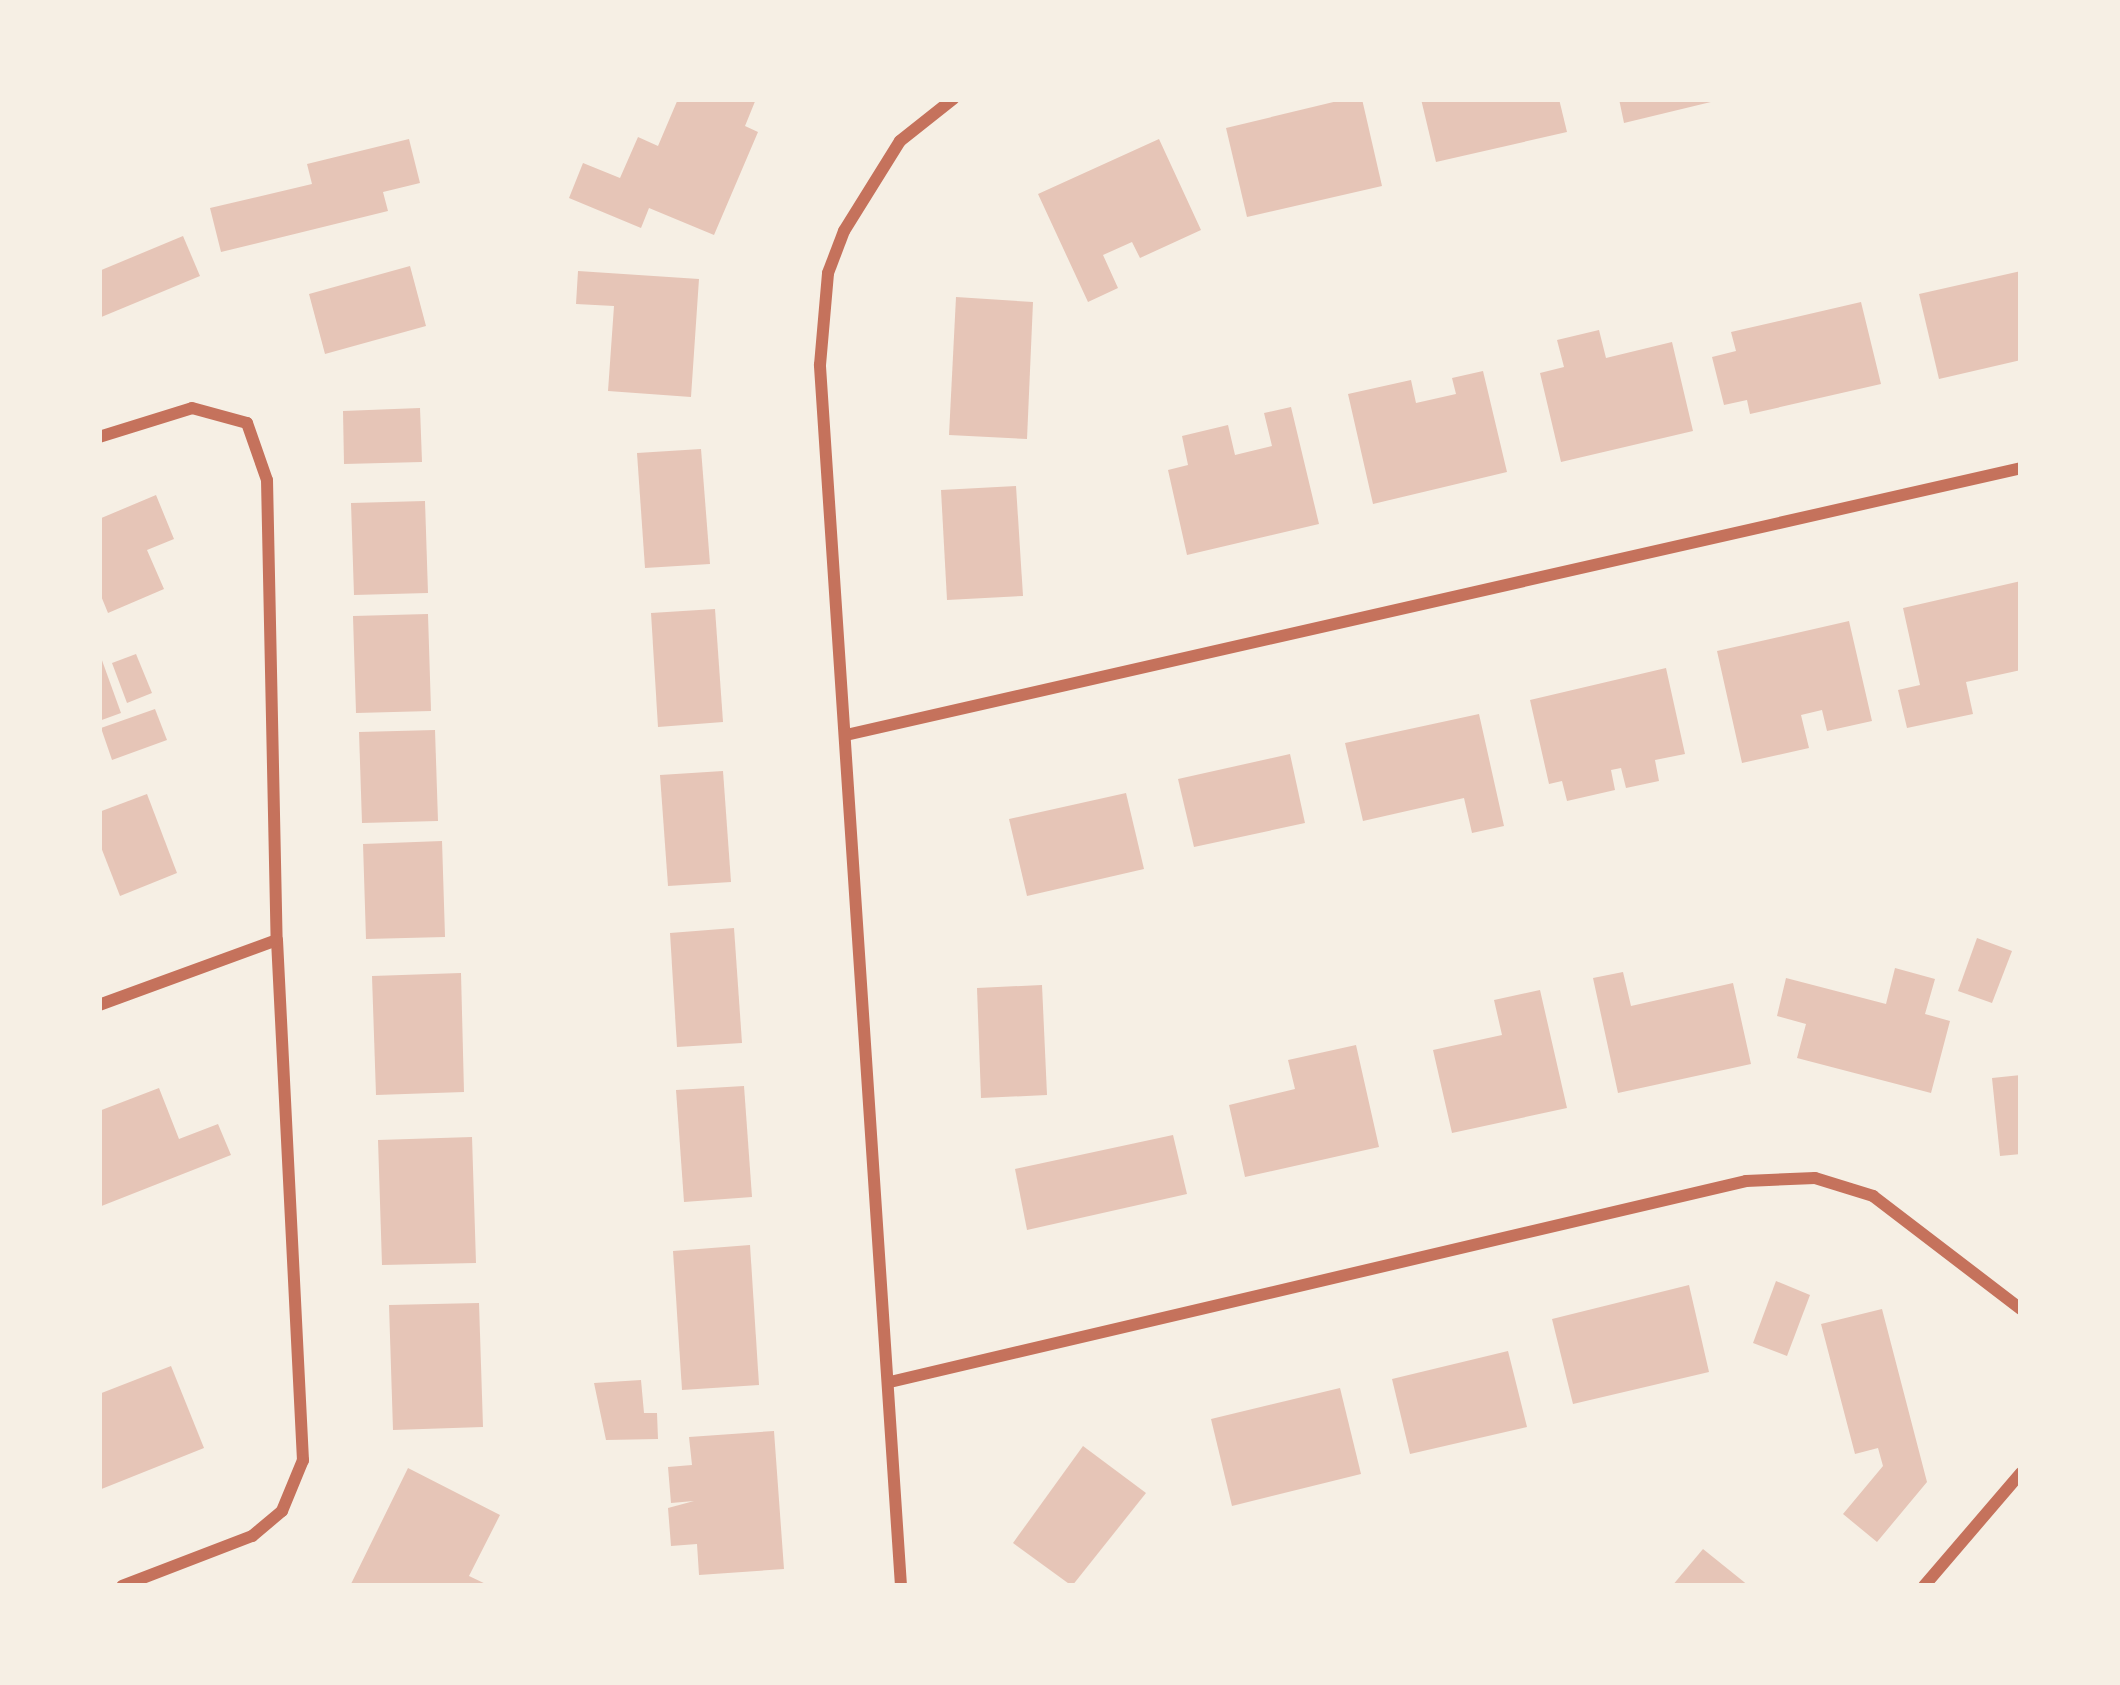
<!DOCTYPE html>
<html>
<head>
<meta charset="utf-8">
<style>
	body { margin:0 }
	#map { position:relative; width:2120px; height:1685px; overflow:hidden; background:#f6efe4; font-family:Commissioner,sans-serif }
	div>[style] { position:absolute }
	.building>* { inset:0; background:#e6c5b7 }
	.minor>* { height:12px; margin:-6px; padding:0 6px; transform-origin:6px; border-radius:6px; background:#c5725c }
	span { translate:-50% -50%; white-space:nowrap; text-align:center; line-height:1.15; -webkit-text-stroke:12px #f6efe4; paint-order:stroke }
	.frame { position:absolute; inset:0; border:102px solid #f6efe4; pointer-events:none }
</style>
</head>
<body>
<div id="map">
	<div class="building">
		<i style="clip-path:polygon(678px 99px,756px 99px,745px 126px,758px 132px,714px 235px,649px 208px,641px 228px,569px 198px,583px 163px,620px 178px,638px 137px,658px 146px)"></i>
		<i style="clip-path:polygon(1346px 99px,1362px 99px,1382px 186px,1247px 217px,1226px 128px)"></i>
		<i style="clip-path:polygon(1421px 99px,1559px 99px,1567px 132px,1436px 162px)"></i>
		<i style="clip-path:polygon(1619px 99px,1715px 99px,1715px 101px,1624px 123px)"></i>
		<i style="clip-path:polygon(409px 139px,420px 183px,383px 192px,388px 211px,221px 252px,210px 208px,312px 184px,307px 164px)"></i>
		<i style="clip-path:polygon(1159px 139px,1201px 230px,1140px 258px,1132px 242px,1103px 255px,1118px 288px,1088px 302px,1038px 194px)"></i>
		<i style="clip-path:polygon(183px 236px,200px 276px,99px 318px,99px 271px)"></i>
		<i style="clip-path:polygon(410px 266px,426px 326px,325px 354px,309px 294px)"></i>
		<i style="clip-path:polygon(578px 271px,699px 279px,691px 397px,608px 391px,614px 306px,576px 304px)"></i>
		<i style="clip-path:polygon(2021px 271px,2021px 360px,1939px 379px,1919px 294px)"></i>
		<i style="clip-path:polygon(956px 297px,1033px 302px,1027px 439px,949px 435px)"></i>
		<i style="clip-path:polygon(1861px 302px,1881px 384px,1750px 414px,1747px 400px,1724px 405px,1712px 357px,1736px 351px,1731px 332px)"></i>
		<i style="clip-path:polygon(1599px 330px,1606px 358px,1672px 342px,1693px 431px,1561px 462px,1540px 373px,1564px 367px,1557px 340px)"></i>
		<i style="clip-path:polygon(1483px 371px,1507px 472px,1373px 504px,1348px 394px,1411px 380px,1416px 403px,1456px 394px,1452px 378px)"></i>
		<i style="clip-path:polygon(1291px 407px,1319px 524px,1187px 555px,1168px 470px,1188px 465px,1182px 436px,1228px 425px,1235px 455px,1272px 446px,1264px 413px)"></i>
		<i style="clip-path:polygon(420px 408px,422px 462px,344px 464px,343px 411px)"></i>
		<i style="clip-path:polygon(701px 449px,710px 564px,645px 568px,637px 453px)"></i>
		<i style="clip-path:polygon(1016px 486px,1023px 596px,947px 600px,941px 490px)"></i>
		<i style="clip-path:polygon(156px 495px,174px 539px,147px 550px,164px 589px,108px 613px,99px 591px,99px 519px)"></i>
		<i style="clip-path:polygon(425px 501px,428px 593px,354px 595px,351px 503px)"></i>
		<i style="clip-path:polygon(2021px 581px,2021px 670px,1966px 682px,1973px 714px,1907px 728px,1898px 690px,1920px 685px,1903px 608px)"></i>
		<i style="clip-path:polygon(715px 609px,723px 722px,658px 727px,651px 613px)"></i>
		<i style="clip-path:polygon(428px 614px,431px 711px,356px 713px,353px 616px)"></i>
		<i style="clip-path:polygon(1849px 621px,1872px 721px,1827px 731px,1822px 710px,1801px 715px,1809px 748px,1742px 763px,1717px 651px)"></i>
		<i style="clip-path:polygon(99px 652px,121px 713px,99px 721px)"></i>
		<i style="clip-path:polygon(136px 654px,152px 693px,127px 703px,112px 663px)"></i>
		<i style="clip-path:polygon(1666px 668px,1685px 754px,1655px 760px,1659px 781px,1626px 788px,1621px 768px,1611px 770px,1615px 790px,1567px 801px,1562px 781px,1549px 784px,1530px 700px)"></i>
		<i style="clip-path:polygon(155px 709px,167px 740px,112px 760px,101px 728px)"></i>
		<i style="clip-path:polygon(1479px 714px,1504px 826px,1472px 833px,1464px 798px,1363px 821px,1345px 743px)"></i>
		<i style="clip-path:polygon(435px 730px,438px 821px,362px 823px,359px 732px)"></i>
		<i style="clip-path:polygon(1290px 754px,1305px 823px,1194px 847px,1178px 779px)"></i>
		<i style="clip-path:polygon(723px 771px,731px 882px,668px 886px,660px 775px)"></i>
		<i style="clip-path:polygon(1126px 793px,1144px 869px,1027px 896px,1009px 819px)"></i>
		<i style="clip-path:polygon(147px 794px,177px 873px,120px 896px,99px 842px,99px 812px)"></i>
		<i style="clip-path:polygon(442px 841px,445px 937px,366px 939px,363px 844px)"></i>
		<i style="clip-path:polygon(734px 928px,742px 1043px,677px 1047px,670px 933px)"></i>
		<i style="clip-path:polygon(1977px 938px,2012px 951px,1992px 1003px,1958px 991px)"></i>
		<i style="clip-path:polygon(1895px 968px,1935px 979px,1925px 1014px,1950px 1021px,1931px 1093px,1797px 1058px,1806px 1024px,1777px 1016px,1786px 978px,1886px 1004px)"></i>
		<i style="clip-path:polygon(1623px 972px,1631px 1006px,1733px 983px,1751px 1064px,1618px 1093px,1593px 978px)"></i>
		<i style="clip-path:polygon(461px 973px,464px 1092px,376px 1095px,372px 976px)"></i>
		<i style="clip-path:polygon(1042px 985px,1047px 1095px,981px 1098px,977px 988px)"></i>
		<i style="clip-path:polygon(1540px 990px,1567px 1108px,1452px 1133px,1433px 1050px,1502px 1035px,1494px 1000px)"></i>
		<i style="clip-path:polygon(1356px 1045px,1379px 1147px,1245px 1177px,1229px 1105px,1295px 1089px,1288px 1060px)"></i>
		<i style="clip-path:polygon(2021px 1075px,2021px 1154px,2000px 1156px,1992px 1078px)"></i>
		<i style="clip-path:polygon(744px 1086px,752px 1197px,684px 1202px,676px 1090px)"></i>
		<i style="clip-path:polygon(159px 1088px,179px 1139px,218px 1124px,231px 1155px,99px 1207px,99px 1111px)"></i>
		<i style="clip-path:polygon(1173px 1135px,1187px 1194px,1027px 1230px,1015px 1169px)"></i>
		<i style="clip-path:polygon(472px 1137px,476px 1263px,382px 1265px,378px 1140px)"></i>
		<i style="clip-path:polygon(750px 1245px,759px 1385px,682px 1390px,673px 1251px)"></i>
		<i style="clip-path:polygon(1776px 1281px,1810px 1295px,1787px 1356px,1753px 1343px)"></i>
		<i style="clip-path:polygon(1689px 1285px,1709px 1372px,1573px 1404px,1552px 1319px)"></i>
		<i style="clip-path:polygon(479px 1303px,483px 1427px,393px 1430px,389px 1305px)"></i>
		<i style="clip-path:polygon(1882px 1309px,1927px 1482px,1877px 1542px,1843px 1514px,1883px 1466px,1878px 1448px,1855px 1454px,1821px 1324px)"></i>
		<i style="clip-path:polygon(1508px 1351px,1527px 1427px,1410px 1454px,1392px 1379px)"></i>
		<i style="clip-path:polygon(171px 1366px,204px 1448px,99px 1490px,99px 1394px)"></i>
		<i style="clip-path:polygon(641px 1380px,644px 1413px,657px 1413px,658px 1439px,606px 1440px,594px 1383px)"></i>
		<i style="clip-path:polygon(1340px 1388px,1361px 1474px,1232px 1506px,1211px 1419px)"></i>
		<i style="clip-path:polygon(774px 1431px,784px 1569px,699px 1575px,697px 1544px,671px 1546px,668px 1508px,694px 1501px,671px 1503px,668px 1467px,692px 1465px,689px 1437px)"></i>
		<i style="clip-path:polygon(1083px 1446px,1146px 1493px,1072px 1586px,1013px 1543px)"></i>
		<i style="clip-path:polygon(408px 1468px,500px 1515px,469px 1576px,490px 1586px,350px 1586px)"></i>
		<i style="clip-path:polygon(1703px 1549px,1749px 1586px,1672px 1586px)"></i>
	</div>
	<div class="minor">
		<i style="left:99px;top:437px;width:97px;rotate:-17.3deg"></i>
		<i style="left:192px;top:408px;width:57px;rotate:15.3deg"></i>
		<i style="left:247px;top:423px;width:60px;rotate:70.7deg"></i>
		<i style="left:267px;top:480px;width:460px;rotate:88.8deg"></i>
		<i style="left:277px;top:940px;width:521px;rotate:87.14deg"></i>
		<i style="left:303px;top:1460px;width:55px;rotate:112.4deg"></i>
		<i style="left:282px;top:1511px;width:39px;rotate:140deg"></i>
		<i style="left:252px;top:1536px;width:139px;rotate:159deg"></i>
		<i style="left:846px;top:735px;width:1205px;rotate:-12.8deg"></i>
		<i style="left:99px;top:1005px;width:189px;rotate:-20.1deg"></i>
		<i style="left:890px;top:1382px;width:879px;rotate:-13.21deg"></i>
		<i style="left:1746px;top:1181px;width:69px;rotate:-2.5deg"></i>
		<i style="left:1815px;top:1178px;width:61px;rotate:17.2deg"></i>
		<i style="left:1873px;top:1196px;width:186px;rotate:37.4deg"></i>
		<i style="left:901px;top:1586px;width:1224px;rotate:-93.8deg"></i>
		<i style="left:820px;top:365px;width:92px;rotate:-85deg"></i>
		<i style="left:828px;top:273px;width:45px;rotate:-69.1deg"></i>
		<i style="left:844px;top:231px;width:106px;rotate:-58.1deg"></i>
		<i style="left:900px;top:141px;width:68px;rotate:-38.4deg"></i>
		<i style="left:1924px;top:1586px;width:149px;rotate:-49.4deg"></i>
	</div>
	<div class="frame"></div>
</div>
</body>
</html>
